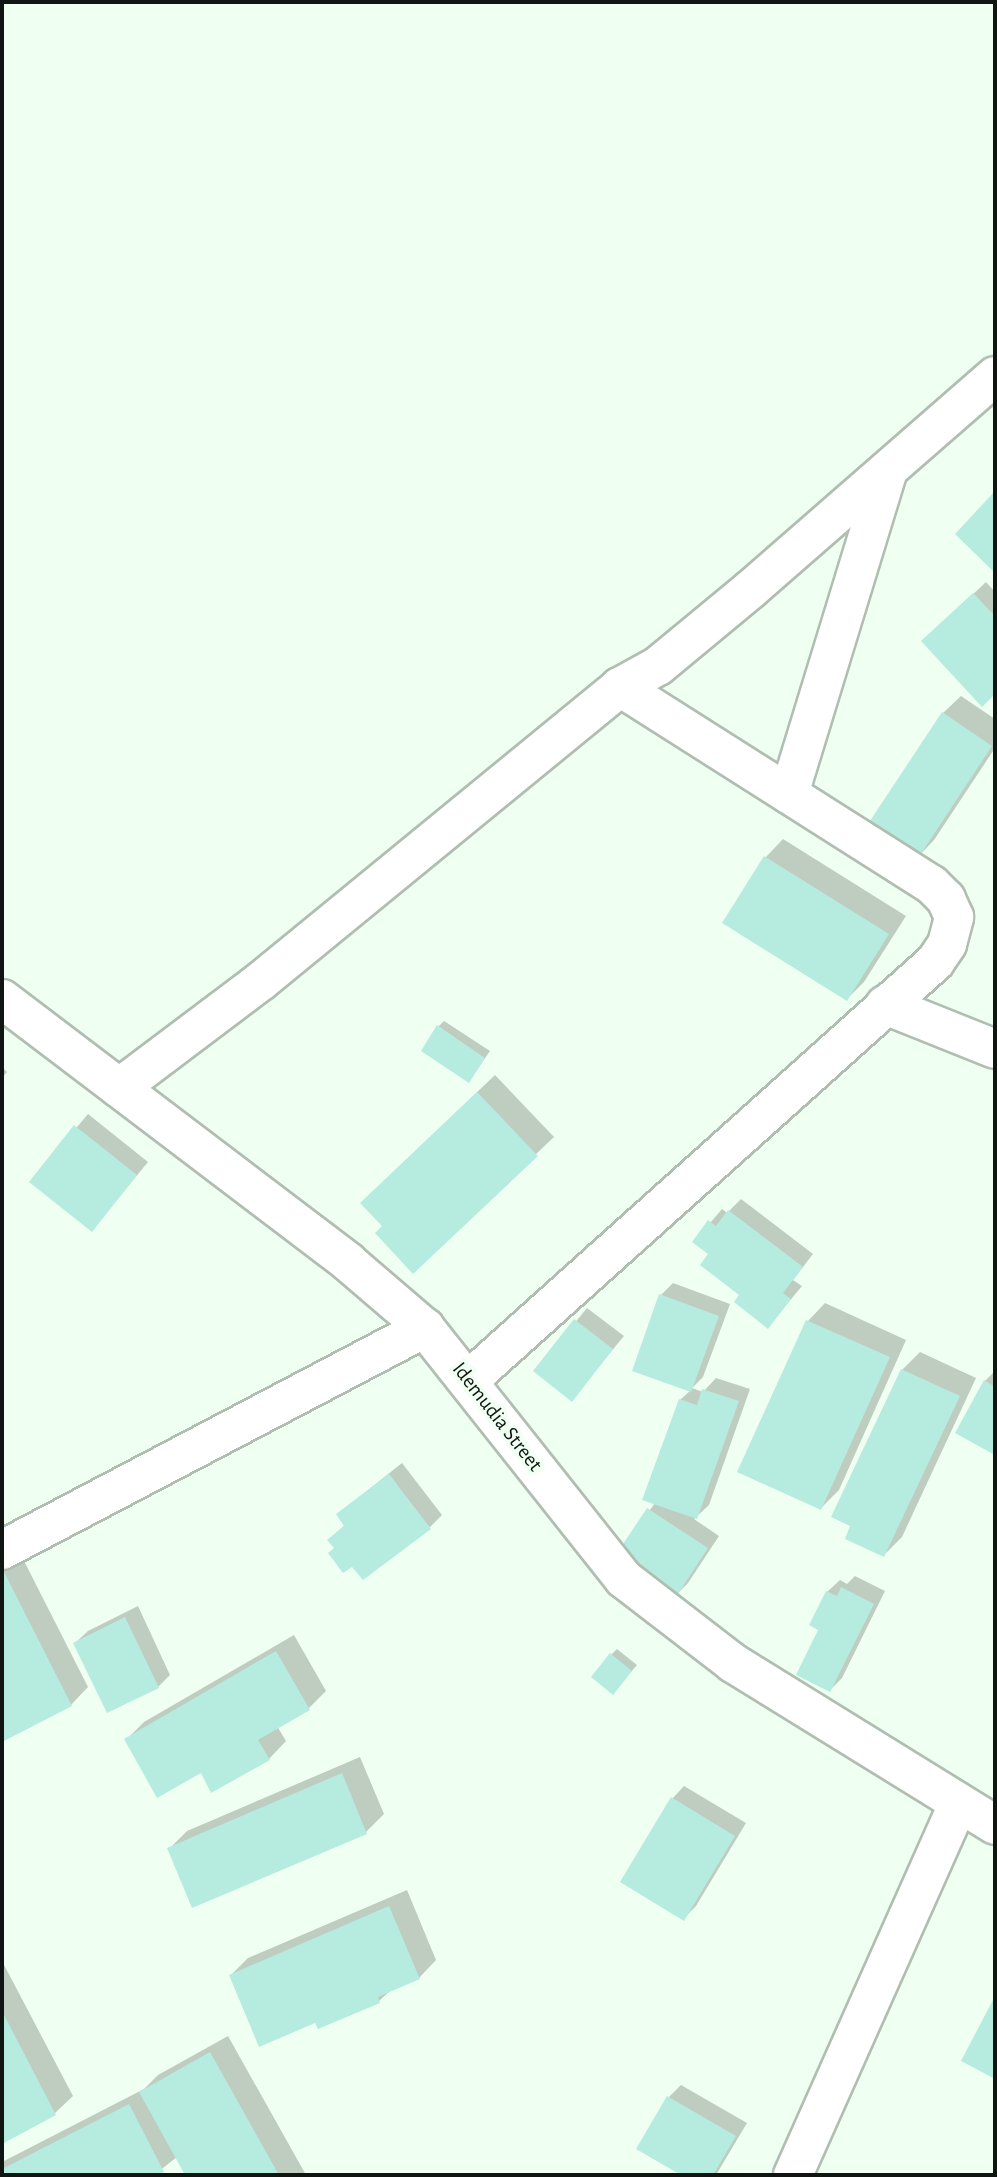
<!DOCTYPE html>
<html>
<head>
<meta charset="utf-8">
<style>
	body { margin:0 }
	#map { position:relative; width:997px; height:2177px; overflow:hidden; background:#effff1; font-family:"Alegreya Sans",sans-serif }
	div>[style] { position:absolute }
	.shadow>* { inset:0; background:#0003 }
	.building>* { inset:0; background:#b6ebe0 }
	.roads { filter:drop-shadow(2px 0 #b0beb1) drop-shadow(-2px 0 #b0beb1) drop-shadow(0 2px #b0beb1) drop-shadow(0 -2px #b0beb1) }
	.street>* { height:38px; margin:-19px; padding:0 19px; transform-origin:19px; border-radius:19px; background:#fff }
	span { translate:-50% -50%; white-space:nowrap; text-align:center; line-height:1.15; -webkit-text-stroke:7px #effff1; paint-order:stroke }
	.street-label { font-size:21px; color:#101511 }
	.frame { position:absolute; inset:0; border:4px solid #101511; pointer-events:none }
</style>
</head>
<body>
<div id="map">
	<div class="shadow">
		<i style="clip-path:polygon(986px 582px,995px 592px,995px 691px,982px 704px,936px 629px)"></i>
		<i style="clip-path:polygon(961px 696px,995px 719px,995px 748px,934px 840px,917px 858px,943px 713px)"></i>
		<i style="clip-path:polygon(783px 839px,906px 916px,864px 982px,847px 999px,724px 923px,766px 857px)"></i>
		<i style="clip-path:polygon(444px 1021px,490px 1051px,469px 1081px,438px 1027px)"></i>
		<i style="clip-path:polygon(2px 1067px,7px 1072px,2px 1078px)"></i>
		<i style="clip-path:polygon(495px 1075px,554px 1137px,413px 1271px,384px 1226px,380px 1185px)"></i>
		<i style="clip-path:polygon(88px 1114px,148px 1162px,92px 1230px,31px 1182px)"></i>
		<i style="clip-path:polygon(741px 1199px,813px 1254px,793px 1280px,802px 1286px,768px 1327px,711px 1254px,694px 1242px,722px 1209px,727px 1213px)"></i>
		<i style="clip-path:polygon(673px 1283px,730px 1304px,703px 1377px,692px 1388px,703px 1392px,716px 1378px,750px 1389px,709px 1505px,694px 1519px,719px 1536px,688px 1583px,676px 1595px,617px 1556px,655px 1503px,680px 1400px,691px 1390px,661px 1295px)"></i>
		<i style="clip-path:polygon(825px 1303px,906px 1340px,839px 1490px,821px 1508px,808px 1321px)"></i>
		<i style="clip-path:polygon(587px 1308px,624px 1336px,572px 1399px,536px 1370px)"></i>
		<i style="clip-path:polygon(920px 1352px,976px 1378px,902px 1537px,884px 1555px,902px 1370px)"></i>
		<i style="clip-path:polygon(995px 1371px,995px 1453px,958px 1433px,985px 1381px)"></i>
		<i style="clip-path:polygon(402px 1463px,442px 1515px,430px 1527px,335px 1547px,329px 1540px,346px 1524px,338px 1514px)"></i>
		<i style="clip-path:polygon(18px 1549px,88px 1687px,71px 1705px,2px 1740px,2px 1557px)"></i>
		<i style="clip-path:polygon(855px 1576px,885px 1591px,842px 1678px,830px 1690px,821px 1629px,827px 1592px,840px 1580px,847px 1584px)"></i>
		<i style="clip-path:polygon(138px 1606px,170px 1675px,158px 1687px,75px 1643px,88px 1631px)"></i>
		<i style="clip-path:polygon(294px 1635px,326px 1691px,309px 1708px,277px 1726px,286px 1741px,269px 1759px,126px 1740px,144px 1722px)"></i>
		<i style="clip-path:polygon(617px 1649px,637px 1665px,613px 1693px,611px 1655px)"></i>
		<i style="clip-path:polygon(360px 1757px,384px 1814px,366px 1832px,193px 1906px,169px 1849px,187px 1831px)"></i>
		<i style="clip-path:polygon(684px 1786px,746px 1823px,696px 1906px,684px 1918px,672px 1799px)"></i>
		<i style="clip-path:polygon(407px 1890px,436px 1960px,419px 1978px,391px 1990px,379px 2001px,231px 1975px,248px 1958px)"></i>
		<i style="clip-path:polygon(2px 1961px,73px 2096px,55px 2113px,2px 2142px)"></i>
		<i style="clip-path:polygon(228px 2036px,306px 2175px,187px 2175px,177px 2157px,154px 2175px,2px 2175px,4px 2161px,144px 2089px,158px 2075px)"></i>
		<i style="clip-path:polygon(681px 2085px,747px 2123px,716px 2175px,685px 2175px,639px 2148px,669px 2097px)"></i>
	</div>
	<div class="building">
		<i style="clip-path:polygon(995px 491px,995px 573px,955px 534px)"></i>
		<i style="clip-path:polygon(973px 593px,995px 616px,995px 694px,982px 707px,921px 641px)"></i>
		<i style="clip-path:polygon(942px 712px,992px 746px,917px 860px,866px 827px)"></i>
		<i style="clip-path:polygon(764px 856px,889px 934px,847px 1001px,722px 923px)"></i>
		<i style="clip-path:polygon(437px 1025px,485px 1058px,469px 1083px,421px 1051px)"></i>
		<i style="clip-path:polygon(477px 1092px,538px 1156px,413px 1274px,375px 1233px,382px 1226px,360px 1203px)"></i>
		<i style="clip-path:polygon(74px 1125px,137px 1175px,92px 1232px,29px 1182px)"></i>
		<i style="clip-path:polygon(728px 1210px,803px 1267px,783px 1293px,791px 1299px,768px 1329px,734px 1302px,739px 1295px,700px 1265px,708px 1254px,692px 1242px,708px 1220px,716px 1226px)"></i>
		<i style="clip-path:polygon(659px 1294px,719px 1316px,691px 1392px,632px 1371px)"></i>
		<i style="clip-path:polygon(574px 1319px,613px 1349px,572px 1402px,533px 1371px)"></i>
		<i style="clip-path:polygon(806px 1320px,890px 1357px,821px 1510px,737px 1472px)"></i>
		<i style="clip-path:polygon(901px 1369px,960px 1396px,884px 1557px,845px 1539px,850px 1526px,831px 1517px)"></i>
		<i style="clip-path:polygon(984px 1380px,995px 1387px,995px 1455px,955px 1433px)"></i>
		<i style="clip-path:polygon(702px 1389px,739px 1401px,697px 1519px,642px 1500px,679px 1399px,697px 1405px)"></i>
		<i style="clip-path:polygon(389px 1474px,431px 1529px,363px 1580px,352px 1567px,343px 1573px,328px 1553px,334px 1548px,327px 1540px,344px 1526px,336px 1514px)"></i>
		<i style="clip-path:polygon(647px 1508px,708px 1548px,676px 1597px,615px 1556px)"></i>
		<i style="clip-path:polygon(2px 1568px,72px 1706px,2px 1742px)"></i>
		<i style="clip-path:polygon(841px 1587px,874px 1604px,830px 1692px,796px 1675px,818px 1630px,809px 1625px,826px 1591px,837px 1596px)"></i>
		<i style="clip-path:polygon(125px 1617px,159px 1688px,107px 1713px,73px 1643px)"></i>
		<i style="clip-path:polygon(276px 1651px,310px 1710px,258px 1740px,270px 1760px,211px 1793px,201px 1773px,157px 1798px,124px 1739px)"></i>
		<i style="clip-path:polygon(610px 1653px,632px 1671px,613px 1695px,591px 1677px)"></i>
		<i style="clip-path:polygon(342px 1773px,367px 1834px,192px 1908px,167px 1848px)"></i>
		<i style="clip-path:polygon(671px 1797px,735px 1836px,684px 1921px,620px 1882px)"></i>
		<i style="clip-path:polygon(389px 1906px,420px 1979px,378px 1997px,380px 2003px,318px 2029px,315px 2023px,259px 2047px,229px 1975px)"></i>
		<i style="clip-path:polygon(995px 1996px,995px 2079px,961px 2061px)"></i>
		<i style="clip-path:polygon(2px 2011px,56px 2115px,2px 2144px)"></i>
		<i style="clip-path:polygon(210px 2052px,279px 2175px,185px 2175px,139px 2092px)"></i>
		<i style="clip-path:polygon(667px 2096px,736px 2136px,713px 2175px,681px 2175px,636px 2149px)"></i>
		<i style="clip-path:polygon(129px 2104px,164px 2172px,158px 2175px,2px 2175px,2px 2169px)"></i>
	</div>
	<div class="roads">
		<div class="street">
			<i style="left:789px;top:794px;width:336px;rotate:-73deg"></i>
			<i style="left:2px;top:999px;width:435px;rotate:37.2deg"></i>
			<i style="left:348px;top:1262px;width:101px;rotate:40.6deg"></i>
			<i style="left:425px;top:1328px;width:320px;rotate:51.6deg"></i>
			<i style="left:624px;top:1579px;width:138px;rotate:37.6deg"></i>
			<i style="left:733px;top:1663px;width:308px;rotate:31.7deg"></i>
			<i style="left:885px;top:1005px;width:118px;rotate:21.8deg"></i>
			<i style="left:119px;top:1088px;width:178px;rotate:-37deg"></i>
			<i style="left:261px;top:981px;width:464px;rotate:-39.3deg"></i>
			<i style="left:469px;top:1380px;width:626px;rotate:-41.89deg"></i>
			<i style="left:935px;top:962px;width:22px;rotate:-56deg"></i>
			<i style="left:947px;top:944px;width:28px;rotate:-75deg"></i>
			<i style="left:954px;top:917px;width:20px;rotate:-114deg"></i>
			<i style="left:946px;top:899px;width:20px;rotate:-135deg"></i>
			<i style="left:932px;top:885px;width:370px;rotate:-147.6deg"></i>
			<i style="left:620px;top:687px;width:43px;rotate:-28.9deg"></i>
			<i style="left:658px;top:666px;width:121px;rotate:-39.6deg"></i>
			<i style="left:751px;top:589px;width:324px;rotate:-41.1deg"></i>
			<i style="left:2px;top:1550px;width:478px;rotate:-27.7deg"></i>
			<i style="left:793px;top:2175px;width:406px;rotate:-66deg"></i>
		</div>
	</div>
	<div class="street-label">
		<span style="left:497px;top:1417px;rotate:52deg">Idemudia Street</span>
	</div>
	<div class="frame"></div>
</div>
</body>
</html>
